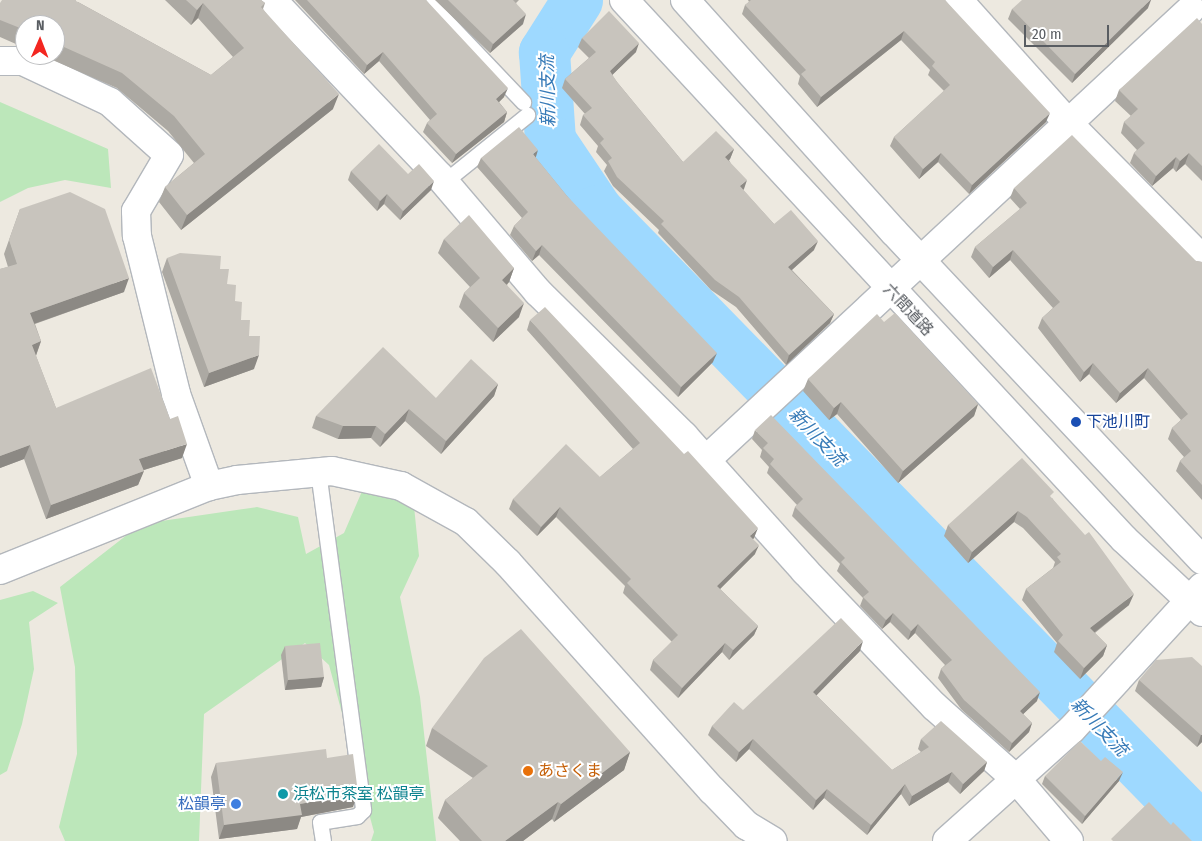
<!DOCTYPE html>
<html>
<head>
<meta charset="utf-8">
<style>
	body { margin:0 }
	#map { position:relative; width:1202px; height:841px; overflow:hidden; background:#ede9e0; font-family:"Fira Sans Condensed","Noto Sans JP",sans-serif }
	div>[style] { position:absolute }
	.green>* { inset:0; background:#bce7ba }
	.river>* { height:51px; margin:-25.5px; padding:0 25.5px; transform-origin:25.5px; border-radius:25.5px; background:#9ed9ff }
	.roads { filter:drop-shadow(1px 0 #b3b7bc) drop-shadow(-1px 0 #b3b7bc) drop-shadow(0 1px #b3b7bc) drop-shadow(0 -1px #b3b7bc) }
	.service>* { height:15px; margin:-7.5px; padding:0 7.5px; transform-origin:7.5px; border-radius:7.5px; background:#fff }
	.minor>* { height:28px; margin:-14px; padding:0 14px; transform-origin:14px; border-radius:14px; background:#fff }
	.tertiary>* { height:28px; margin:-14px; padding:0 14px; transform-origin:14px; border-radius:14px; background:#fff }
	.wall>* { inset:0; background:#aca9a3 }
	.shaded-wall>* { inset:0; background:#8c8984 }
	.building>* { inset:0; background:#c8c4bd }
	.dots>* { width:14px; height:14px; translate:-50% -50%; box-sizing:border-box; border:2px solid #fff; border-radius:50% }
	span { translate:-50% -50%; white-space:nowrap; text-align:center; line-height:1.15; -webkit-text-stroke:4px #fff; paint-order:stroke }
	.street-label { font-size:16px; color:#595d62 }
	.transit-label { font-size:16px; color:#164399 }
	.left { translate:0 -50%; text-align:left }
	.food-label { font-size:16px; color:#c56008 }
	.culture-label { font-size:16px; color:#0d838f }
	.shop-label { font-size:16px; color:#366cbe }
	.right { translate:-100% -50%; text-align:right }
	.water-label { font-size:18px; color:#367ab7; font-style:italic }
	.north { position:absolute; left:15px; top:15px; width:50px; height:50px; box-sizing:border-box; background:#fff; border:1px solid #bdbec0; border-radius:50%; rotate:1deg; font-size:14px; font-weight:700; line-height:20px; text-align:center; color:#595d62 }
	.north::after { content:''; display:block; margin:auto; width:18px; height:22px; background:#f32620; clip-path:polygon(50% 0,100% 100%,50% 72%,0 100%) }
	.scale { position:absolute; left:1024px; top:25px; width:85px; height:22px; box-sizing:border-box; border:2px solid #595d62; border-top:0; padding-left:6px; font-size:15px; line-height:18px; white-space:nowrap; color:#595d62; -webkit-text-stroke:4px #fff; paint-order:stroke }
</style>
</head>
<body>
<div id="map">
	<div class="green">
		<i style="clip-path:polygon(0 102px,108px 149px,111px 188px,65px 180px,28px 188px,0 202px)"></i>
		<i style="clip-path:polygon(363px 489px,414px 506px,419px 556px,400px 597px,420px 697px,436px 841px,371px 841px,374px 832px,329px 665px,305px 643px,204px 714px,199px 841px,65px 841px,59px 827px,77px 754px,75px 667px,60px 587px,141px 524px,257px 507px,298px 517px,306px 554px,344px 533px)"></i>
		<i style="clip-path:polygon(33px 591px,58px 603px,29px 622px,34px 669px,22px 724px,7px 771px,0 775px,0 600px)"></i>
	</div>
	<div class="river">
		<i style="left:577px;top:0;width:62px;rotate:122.4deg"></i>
		<i style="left:544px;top:52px;width:88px;rotate:86.1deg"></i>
		<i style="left:550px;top:140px;width:84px;rotate:56.1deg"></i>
		<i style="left:597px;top:210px;width:866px;rotate:45.66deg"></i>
	</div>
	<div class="roads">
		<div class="service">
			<i style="left:426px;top:0;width:141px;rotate:46.4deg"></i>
			<i style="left:444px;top:182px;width:107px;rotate:-38.9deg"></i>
			<i style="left:318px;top:471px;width:342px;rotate:82.4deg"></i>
			<i style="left:363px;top:810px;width:8px;rotate:135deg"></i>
			<i style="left:357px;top:816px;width:37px;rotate:171deg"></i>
			<i style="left:320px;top:822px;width:19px;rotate:81deg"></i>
		</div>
		<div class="minor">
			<i style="left:272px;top:0;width:244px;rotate:46.5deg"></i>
			<i style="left:440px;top:177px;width:151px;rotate:49.6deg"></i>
			<i style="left:538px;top:292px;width:205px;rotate:44.6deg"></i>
			<i style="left:684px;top:436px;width:181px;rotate:48.1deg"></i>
			<i style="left:805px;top:571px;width:187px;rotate:46.3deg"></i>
			<i style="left:934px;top:706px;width:111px;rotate:41.7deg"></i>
			<i style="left:1017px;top:780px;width:80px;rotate:49.6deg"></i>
			<i style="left:958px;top:0;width:165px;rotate:48.2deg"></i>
			<i style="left:1068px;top:123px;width:191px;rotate:45.4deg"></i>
			<i style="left:0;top:61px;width:23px"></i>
			<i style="left:23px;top:61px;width:96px;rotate:25.2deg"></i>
			<i style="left:110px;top:102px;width:79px;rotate:41.9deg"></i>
			<i style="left:169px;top:155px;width:65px;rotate:120.5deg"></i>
			<i style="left:136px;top:211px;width:25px;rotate:88deg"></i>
			<i style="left:137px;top:236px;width:163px;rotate:76.1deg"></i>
			<i style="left:176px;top:394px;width:98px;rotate:70.3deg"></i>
			<i style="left:706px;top:460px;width:662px;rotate:-42.92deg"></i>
		</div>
		<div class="tertiary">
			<i style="left:624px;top:0;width:735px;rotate:47.15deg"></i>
			<i style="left:1124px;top:539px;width:107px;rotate:43.1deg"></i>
			<i style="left:685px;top:0;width:312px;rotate:48deg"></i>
			<i style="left:894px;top:232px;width:450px;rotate:46.8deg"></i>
			<i style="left:0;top:570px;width:225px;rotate:-21.9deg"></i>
			<i style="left:209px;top:486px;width:29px;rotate:-12deg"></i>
			<i style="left:237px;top:480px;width:95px;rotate:-5.4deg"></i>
			<i style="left:332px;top:471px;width:71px;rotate:12.3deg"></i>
			<i style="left:401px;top:486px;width:74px;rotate:29deg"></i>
			<i style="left:466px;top:522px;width:59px;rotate:44.3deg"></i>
			<i style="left:508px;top:563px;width:305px;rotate:48.1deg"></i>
			<i style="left:712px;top:790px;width:49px;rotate:45.8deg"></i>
			<i style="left:746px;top:825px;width:31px;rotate:31deg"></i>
			<i style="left:947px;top:841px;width:168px;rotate:-41.9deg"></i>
			<i style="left:1072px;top:729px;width:193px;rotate:-47.5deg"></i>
		</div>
	</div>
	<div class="wall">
		<i style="clip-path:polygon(165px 0,261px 0,265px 3px,263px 9px,333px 109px,181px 230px,159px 202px,165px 187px,194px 163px,168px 131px,117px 88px,41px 55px,55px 55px,55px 25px,25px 25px,25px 48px,0 37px,0 3px,78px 2px,211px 75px,233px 57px,198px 18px,191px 25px)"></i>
		<i style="clip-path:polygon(295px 0,426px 0,504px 97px,499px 102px,507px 112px,504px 122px,452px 163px,423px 132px,427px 123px,430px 120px,379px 61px,364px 74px)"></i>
		<i style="clip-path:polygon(435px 0,519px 0,516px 3px,523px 24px,490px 53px)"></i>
		<i style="clip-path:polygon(748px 0,945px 0,1046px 122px,969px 194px,938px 162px,919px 179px,890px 146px,894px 137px,944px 91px,928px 75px,930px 70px,901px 40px,817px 107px,798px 84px,800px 76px,742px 14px,745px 5px,749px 2px)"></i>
		<i style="clip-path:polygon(1148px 8px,1072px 83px,1008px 19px,1012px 9px)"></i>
		<i style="clip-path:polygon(1202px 24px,1202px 181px,1185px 164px,1176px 172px,1173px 168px,1152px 186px,1130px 163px,1134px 153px,1137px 150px,1121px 133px,1124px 122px,1131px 116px,1115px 101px,1119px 90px)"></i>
		<i style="clip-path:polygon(582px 38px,636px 52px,612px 75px,617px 82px,683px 162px,734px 149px,730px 159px,729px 160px,744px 189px,743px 190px,774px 224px,814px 250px,792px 270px,834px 314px,830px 323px,786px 365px,736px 307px,711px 290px,658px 233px,659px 230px,613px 186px,604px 171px,607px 165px,596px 152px,598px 146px,580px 125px,583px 115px,585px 114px,562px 88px,565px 79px,589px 58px,578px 47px)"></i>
		<i style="clip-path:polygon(481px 158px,536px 158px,567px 196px,713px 362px,678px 397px,539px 255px,532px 261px,510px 235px,514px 226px,522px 218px,477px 167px)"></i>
		<i style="clip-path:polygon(351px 171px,408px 174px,431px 190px,400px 220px,384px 204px,377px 211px,348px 180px)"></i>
		<i style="clip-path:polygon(1014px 188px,1196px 261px,1202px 262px,1202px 500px,1176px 471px,1180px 461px,1184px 457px,1168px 439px,1172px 428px,1181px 420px,1144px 378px,1116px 403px,1089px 374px,1080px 382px,1038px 328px,1042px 318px,1053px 308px,1010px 260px,989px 278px,971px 257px,975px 247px,1020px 209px,1010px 198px)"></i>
		<i style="clip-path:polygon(20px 209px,124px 292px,35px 324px,41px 341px,36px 356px,56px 408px,182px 458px,144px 470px,138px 485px,46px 519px,24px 459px,0 468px,0 269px,8px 267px,4px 254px)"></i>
		<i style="clip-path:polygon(444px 239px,514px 268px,509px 282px,507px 285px,519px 317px,493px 342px,459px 307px,464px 293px,470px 287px,438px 253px)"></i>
		<i style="clip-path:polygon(167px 258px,220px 269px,235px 301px,241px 320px,249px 336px,254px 369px,204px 387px,162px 272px)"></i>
		<i style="clip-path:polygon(530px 320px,754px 538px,753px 539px,755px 554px,720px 589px,758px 626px,754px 635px,729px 660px,722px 652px,678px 698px,650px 670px,653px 660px,672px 642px,623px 593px,625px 586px,556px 517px,537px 536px,509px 509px,513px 499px,600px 477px,633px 449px,527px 330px)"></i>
		<i style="clip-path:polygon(884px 322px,978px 404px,974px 416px,898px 483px,837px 414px,829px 420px,803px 391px,808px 379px)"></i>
		<i style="clip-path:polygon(498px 384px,494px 396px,441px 454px,405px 421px,380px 447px,371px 438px,338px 439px,312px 428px,316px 416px,436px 398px)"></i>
		<i style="clip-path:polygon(755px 430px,1037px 701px,1023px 714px,1032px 723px,1029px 732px,1009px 752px,961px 709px,938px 678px,941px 669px,945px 665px,915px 633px,908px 640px,890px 622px,882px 629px,860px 606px,863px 598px,837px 571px,840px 564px,792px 516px,795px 507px,797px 505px,767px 473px,769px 467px,760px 457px,762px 450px,752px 439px)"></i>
		<i style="clip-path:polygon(1052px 498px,1129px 605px,1095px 633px,1107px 645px,1103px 656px,1080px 679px,1054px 652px,1057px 643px,1022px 600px,1026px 589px,1053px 568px,1055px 562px,1023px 528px,1014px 522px,968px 563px,944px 536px,948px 525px)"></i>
		<i style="clip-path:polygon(285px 646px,324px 677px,321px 687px,285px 690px,281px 655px)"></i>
		<i style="clip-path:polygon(860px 651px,816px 695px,892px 770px,921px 752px,918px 749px,921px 739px,987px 762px,984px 771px,960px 794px,948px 782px,909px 806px,901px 794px,867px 835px,824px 798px,813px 810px,749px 749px,736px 762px,708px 735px,712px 726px)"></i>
		<i style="clip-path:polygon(1202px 666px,1202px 742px,1197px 747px,1135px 691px,1139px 680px)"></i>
		<i style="clip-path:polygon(432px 728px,630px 752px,624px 770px,554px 822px,552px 819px,523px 841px,460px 841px,438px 818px,445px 800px,473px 778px,426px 746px)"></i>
		<i style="clip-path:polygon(327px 758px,353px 807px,301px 817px,297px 829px,219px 839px,211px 777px,216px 763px)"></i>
		<i style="clip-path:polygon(1045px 776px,1119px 781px,1082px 824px,1042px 784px)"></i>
	</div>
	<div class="shaded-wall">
		<i style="clip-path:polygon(1150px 0,1151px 0,1148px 8px,1072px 83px,1075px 74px)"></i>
		<i style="clip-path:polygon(203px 3px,198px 18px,191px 25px,197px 10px)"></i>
		<i style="clip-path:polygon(526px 14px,523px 24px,490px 53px,493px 44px)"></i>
		<i style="clip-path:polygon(904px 31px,901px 40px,817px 107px,821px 97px)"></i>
		<i style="clip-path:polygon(639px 43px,636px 52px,607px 80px,610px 71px)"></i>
		<i style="clip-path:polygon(383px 52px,379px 61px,364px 74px,367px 65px)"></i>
		<i style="clip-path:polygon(508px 88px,504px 97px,493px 108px,496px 99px)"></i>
		<i style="clip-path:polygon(339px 94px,333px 109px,181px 230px,187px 215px)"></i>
		<i style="clip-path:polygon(507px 112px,504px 122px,452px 163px,456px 154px)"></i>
		<i style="clip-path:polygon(1050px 113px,1046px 122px,969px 194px,972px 185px)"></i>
		<i style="clip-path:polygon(734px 149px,730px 159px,722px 167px,725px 157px)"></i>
		<i style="clip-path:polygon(538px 150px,535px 160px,533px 154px)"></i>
		<i style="clip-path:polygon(941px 153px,938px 162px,919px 179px,923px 169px)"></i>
		<i style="clip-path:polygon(1189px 153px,1185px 164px,1176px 172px,1180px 161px)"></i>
		<i style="clip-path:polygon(1176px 157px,1173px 168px,1152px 186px,1156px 176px)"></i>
		<i style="clip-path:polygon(747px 180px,744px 189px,737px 196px,740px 186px)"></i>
		<i style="clip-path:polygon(434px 181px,431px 190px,400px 220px,403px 211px)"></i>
		<i style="clip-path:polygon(387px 194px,384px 204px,377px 211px,380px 201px)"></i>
		<i style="clip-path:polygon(818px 241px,814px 250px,785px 276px,788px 267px)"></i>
		<i style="clip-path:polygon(542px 245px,539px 255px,532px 261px,536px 251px)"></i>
		<i style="clip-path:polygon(1013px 250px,1010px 260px,989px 278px,993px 267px)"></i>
		<i style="clip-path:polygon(514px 268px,509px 282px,497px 294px,502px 280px)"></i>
		<i style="clip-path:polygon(129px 278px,124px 292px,25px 327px,30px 313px)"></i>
		<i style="clip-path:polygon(524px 303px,519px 317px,493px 342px,498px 328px)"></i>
		<i style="clip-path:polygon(834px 314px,830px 323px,786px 365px,789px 355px)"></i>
		<i style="clip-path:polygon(41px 341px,36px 355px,26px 359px,32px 345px)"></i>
		<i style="clip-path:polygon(717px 353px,713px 362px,678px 397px,681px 387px)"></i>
		<i style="clip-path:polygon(259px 355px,254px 369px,204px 387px,209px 373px)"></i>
		<i style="clip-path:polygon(1093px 363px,1089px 374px,1080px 382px,1084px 372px)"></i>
		<i style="clip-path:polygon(1148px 368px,1144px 378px,1116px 403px,1120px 393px)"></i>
		<i style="clip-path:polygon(498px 384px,494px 396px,441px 454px,446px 441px)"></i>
		<i style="clip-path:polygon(841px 402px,837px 414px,829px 420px,834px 408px)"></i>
		<i style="clip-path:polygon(978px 404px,974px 416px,898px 483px,903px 471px)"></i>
		<i style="clip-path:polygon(409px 409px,405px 421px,380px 447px,385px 434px)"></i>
		<i style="clip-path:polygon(343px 426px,376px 426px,371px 438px,338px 439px)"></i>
		<i style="clip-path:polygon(187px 444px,182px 458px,134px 473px,139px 459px)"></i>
		<i style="clip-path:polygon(30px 445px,24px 459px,0 468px,0 456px)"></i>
		<i style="clip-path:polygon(144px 471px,138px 485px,46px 519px,51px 505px)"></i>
		<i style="clip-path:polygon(560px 507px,556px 517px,537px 536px,541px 527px)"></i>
		<i style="clip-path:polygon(1018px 511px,1014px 522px,968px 563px,972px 552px)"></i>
		<i style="clip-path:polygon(758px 528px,754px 538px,746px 546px,750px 536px)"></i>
		<i style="clip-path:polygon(759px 545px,755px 554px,714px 595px,717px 586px)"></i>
		<i style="clip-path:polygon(1134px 594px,1129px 605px,1086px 639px,1090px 628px)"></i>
		<i style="clip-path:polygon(893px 613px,890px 622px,882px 629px,886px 620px)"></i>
		<i style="clip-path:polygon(918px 624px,915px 633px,908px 640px,911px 631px)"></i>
		<i style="clip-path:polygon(758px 626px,754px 635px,729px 660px,733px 650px)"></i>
		<i style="clip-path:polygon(863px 641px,860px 651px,810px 702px,813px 692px)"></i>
		<i style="clip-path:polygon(725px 643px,722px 652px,678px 698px,682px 688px)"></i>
		<i style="clip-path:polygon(1107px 645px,1103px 656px,1080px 679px,1084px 668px)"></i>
		<i style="clip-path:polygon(324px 677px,321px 687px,285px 690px,288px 680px)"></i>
		<i style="clip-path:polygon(1040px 692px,1037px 701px,1017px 720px,1020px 711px)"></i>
		<i style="clip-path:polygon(1032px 723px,1029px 732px,1009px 752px,1012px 743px)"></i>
		<i style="clip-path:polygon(1201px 735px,1202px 735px,1202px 742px,1197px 747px)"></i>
		<i style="clip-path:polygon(753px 739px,749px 749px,736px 762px,739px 752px)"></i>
		<i style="clip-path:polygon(630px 752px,624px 770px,554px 822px,561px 804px)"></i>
		<i style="clip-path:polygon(987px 762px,984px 771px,960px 794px,963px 784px)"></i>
		<i style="clip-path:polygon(952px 772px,948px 782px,909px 806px,912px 796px)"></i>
		<i style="clip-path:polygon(1123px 772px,1119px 781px,1082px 824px,1085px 816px)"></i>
		<i style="clip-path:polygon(905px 784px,901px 794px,867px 835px,871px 825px)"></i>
		<i style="clip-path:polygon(827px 789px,824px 798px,813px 810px,816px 800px)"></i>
		<i style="clip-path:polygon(358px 793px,353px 807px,301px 817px,297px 829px,219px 839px,224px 825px,300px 804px)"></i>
		<i style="clip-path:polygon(558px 802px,552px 819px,523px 841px,505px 841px)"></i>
	</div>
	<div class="building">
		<i style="clip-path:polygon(2px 0,76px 0,76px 1px,211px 75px,244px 48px,203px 3px,197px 10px,186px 0,261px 0,265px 3px,261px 7px,339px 94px,187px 215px,165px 187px,205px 154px,174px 116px,122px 73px,55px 43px,55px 25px,25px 25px,25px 30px,0 20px,0 3px)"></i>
		<i style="clip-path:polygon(307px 0,426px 0,508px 88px,496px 99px,507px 112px,456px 154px,427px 123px,437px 114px,383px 52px,367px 65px)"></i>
		<i style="clip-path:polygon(448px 0,513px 0,526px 14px,493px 44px)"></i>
		<i style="clip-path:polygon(751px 0,945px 0,1050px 113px,972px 185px,941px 153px,923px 169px,894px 137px,950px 85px,932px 66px,935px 62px,904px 31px,821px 97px,801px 74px,806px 70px,745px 5px)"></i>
		<i style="clip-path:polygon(1022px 0,1150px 0,1075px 74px,1012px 9px)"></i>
		<i style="clip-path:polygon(609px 11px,639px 43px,610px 71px,617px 82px,683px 162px,716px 131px,734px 149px,725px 157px,747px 180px,740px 186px,774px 224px,791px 210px,818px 241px,788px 267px,834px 314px,789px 355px,739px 297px,715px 280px,661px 224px,664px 221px,617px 177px,608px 161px,612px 158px,600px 143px,604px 139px,583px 115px,592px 108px,565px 79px,596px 52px,582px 38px)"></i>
		<i style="clip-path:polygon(1197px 18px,1202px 24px,1202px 166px,1189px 153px,1180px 161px,1176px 157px,1156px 176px,1134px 153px,1145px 143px,1124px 122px,1138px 109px,1119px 90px)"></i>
		<i style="clip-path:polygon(519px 127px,538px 150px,533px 154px,567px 196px,717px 353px,681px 387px,542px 245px,536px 251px,514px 226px,528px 212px,481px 158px)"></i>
		<i style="clip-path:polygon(1072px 135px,1196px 261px,1202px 262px,1202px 485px,1180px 461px,1191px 451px,1172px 428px,1188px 414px,1148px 368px,1120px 393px,1093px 363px,1084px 372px,1042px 318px,1060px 302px,1013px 250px,993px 267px,975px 247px,1027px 203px,1014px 188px)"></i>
		<i style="clip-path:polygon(379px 144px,408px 174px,419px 164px,434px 181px,403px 211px,387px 194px,380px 201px,351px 171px)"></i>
		<i style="clip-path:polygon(70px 192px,105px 209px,129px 278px,30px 313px,41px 341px,32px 345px,56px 408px,151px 368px,170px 419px,178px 416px,187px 444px,139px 459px,144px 471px,51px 505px,30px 445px,0 456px,0 269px,17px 264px,9px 240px,20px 209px)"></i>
		<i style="clip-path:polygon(469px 215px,514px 268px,502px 280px,524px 303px,498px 328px,464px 293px,480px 278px,444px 239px)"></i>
		<i style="clip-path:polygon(180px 253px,221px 256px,220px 269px,229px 269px,227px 284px,236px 285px,235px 301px,242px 302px,241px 320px,250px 320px,249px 336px,260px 336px,259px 355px,209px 373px,167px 258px)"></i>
		<i style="clip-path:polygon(545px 307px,684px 454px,688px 451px,758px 528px,750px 536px,759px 545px,717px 586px,758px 626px,733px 650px,725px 643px,682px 688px,653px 660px,678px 635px,627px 583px,631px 579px,560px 507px,541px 527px,513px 499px,566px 444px,600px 477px,640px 443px,530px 320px)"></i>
		<i style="clip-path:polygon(895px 313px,978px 404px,903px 471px,841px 402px,834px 408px,808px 379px,877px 314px,884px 322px)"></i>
		<i style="clip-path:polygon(383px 347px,436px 398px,471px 359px,498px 384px,446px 441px,409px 409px,385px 434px,376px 426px,343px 426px,316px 416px)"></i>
		<i style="clip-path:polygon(771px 415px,1040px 692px,1020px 711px,1032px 723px,1012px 743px,964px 700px,941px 669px,952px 660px,918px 624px,911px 631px,893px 613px,886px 620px,863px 597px,869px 592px,841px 562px,845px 558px,795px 507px,803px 499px,770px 464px,774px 459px,763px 448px,768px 443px,755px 430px)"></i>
		<i style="clip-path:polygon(1022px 458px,1054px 492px,1050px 496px,1085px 535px,1089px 532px,1134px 594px,1090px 628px,1107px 645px,1084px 668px,1058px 641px,1063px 635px,1026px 589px,1061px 562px,1057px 557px,1061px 554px,1027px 517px,1018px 511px,972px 552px,948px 525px)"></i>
		<i style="clip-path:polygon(841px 618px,863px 641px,813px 692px,892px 770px,929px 747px,921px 739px,941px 721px,987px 762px,963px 784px,952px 772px,912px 796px,905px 784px,871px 825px,827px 789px,816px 800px,753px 739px,739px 752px,712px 726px,734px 702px,743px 710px)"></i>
		<i style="clip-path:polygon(521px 629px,630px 752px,561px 804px,558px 802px,505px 841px,482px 841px,445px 800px,488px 766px,432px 728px,484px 658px)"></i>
		<i style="clip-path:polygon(320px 643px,324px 677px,288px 680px,285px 646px)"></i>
		<i style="clip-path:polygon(1192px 657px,1202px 666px,1202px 735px,1201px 735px,1139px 680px,1156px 660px)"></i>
		<i style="clip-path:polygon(1080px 741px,1101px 761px,1105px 757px,1123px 772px,1085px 816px,1045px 776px)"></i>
		<i style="clip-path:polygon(326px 749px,327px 758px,353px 754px,358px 793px,300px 804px,302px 815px,224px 825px,216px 763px)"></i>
		<i style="clip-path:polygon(1149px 802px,1171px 825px,1173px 822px,1192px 841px,1113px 841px,1111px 839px)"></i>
	</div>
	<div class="dots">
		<i style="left:1076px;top:422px;background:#1a4fb4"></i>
		<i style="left:528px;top:771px;background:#e8710a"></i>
		<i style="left:283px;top:794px;background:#0f9aa8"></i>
		<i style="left:236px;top:804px;background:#3f7fe0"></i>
	</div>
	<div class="street-label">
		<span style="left:908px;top:310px;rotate:47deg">六間道路</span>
	</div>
	<div class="transit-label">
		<span class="left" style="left:1086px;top:422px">下池川町</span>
	</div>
	<div class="food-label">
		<span class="left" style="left:538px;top:771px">あさくま</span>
	</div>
	<div class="culture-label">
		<span class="left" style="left:293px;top:794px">浜松市茶室 松韻亭</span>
	</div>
	<div class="shop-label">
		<span class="right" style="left:226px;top:804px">松韻亭</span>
	</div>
	<div class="water-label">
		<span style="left:548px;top:91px;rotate:-91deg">新川支流</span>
		<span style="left:817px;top:437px;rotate:46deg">新川支流</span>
		<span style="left:1099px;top:727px;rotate:46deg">新川支流</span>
	</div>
	<div class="north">N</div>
	<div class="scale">20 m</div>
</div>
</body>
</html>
